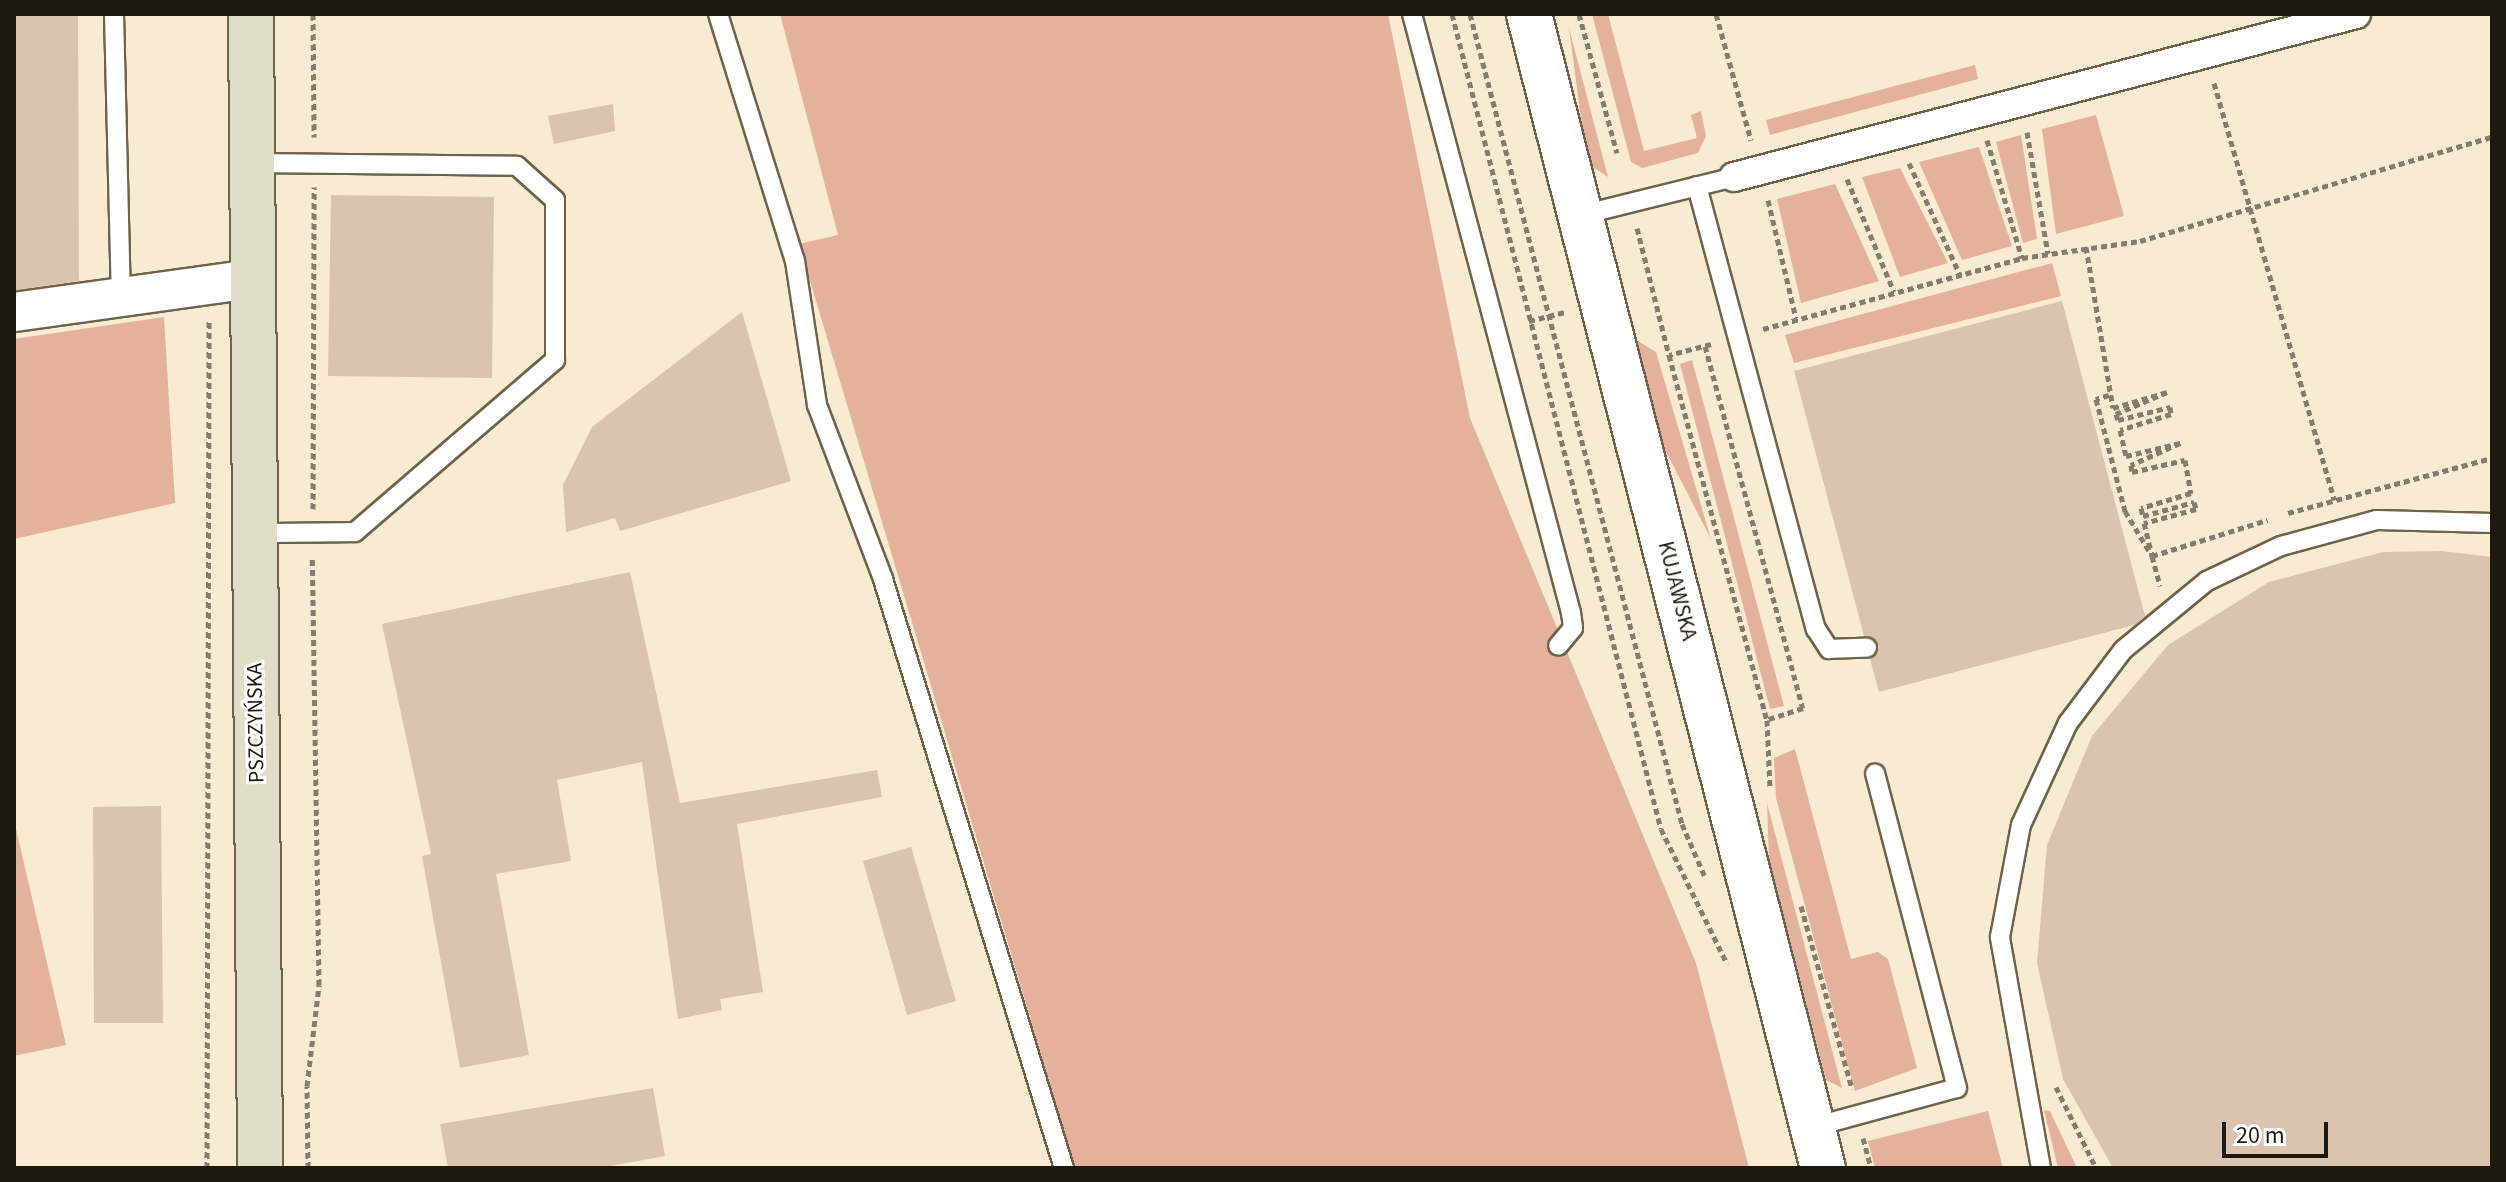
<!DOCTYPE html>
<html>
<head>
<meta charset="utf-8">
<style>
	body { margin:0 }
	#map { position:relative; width:2506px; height:1182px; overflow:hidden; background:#f8ebd1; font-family:"Source Sans 3",sans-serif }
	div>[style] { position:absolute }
	.green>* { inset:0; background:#e4b19c }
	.building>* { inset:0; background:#dac3af }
	.path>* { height:5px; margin-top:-2.5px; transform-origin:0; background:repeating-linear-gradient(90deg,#857c6b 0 6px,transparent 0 10px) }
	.roads { filter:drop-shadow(2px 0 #6e624b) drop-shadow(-2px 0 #6e624b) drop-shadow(0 2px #6e624b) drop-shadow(0 -2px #6e624b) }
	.service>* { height:18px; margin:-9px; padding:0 9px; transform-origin:9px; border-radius:9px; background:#fff }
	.pedestrian>* { height:28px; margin:-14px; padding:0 14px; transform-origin:14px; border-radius:14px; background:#fff }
	.minor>* { height:38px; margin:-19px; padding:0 19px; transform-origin:19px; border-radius:19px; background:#fff }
	.tertiary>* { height:44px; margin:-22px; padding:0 22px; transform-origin:22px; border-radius:22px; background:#fff }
	.secondary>* { height:44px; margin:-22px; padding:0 22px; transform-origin:22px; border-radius:22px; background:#e0dec6 }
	span { translate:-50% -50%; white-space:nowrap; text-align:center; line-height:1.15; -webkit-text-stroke:6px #fff; paint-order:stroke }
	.street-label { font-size:22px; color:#1e1910 }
	.frame { position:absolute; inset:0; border:16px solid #1e1910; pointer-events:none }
	.scale { position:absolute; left:2222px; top:1122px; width:106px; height:36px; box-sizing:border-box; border:4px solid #1e1910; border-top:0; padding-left:10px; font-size:24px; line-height:28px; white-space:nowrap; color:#1e1910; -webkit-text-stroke:6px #fff; paint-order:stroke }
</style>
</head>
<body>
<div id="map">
	<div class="green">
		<i style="clip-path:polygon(780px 14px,1388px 14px,1470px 418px,1696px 963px,1749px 1168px,1075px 1168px,799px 244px,838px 235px)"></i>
		<i style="clip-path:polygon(1592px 14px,1608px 14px,1644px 151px,1697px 138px,1691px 115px,1701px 111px,1706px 136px,1698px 153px,1642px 168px,1631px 162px)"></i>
		<i style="clip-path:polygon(1569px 28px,1608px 177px,1587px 163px)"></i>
		<i style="clip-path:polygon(1975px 65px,1978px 79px,1770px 135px,1766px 120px)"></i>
		<i style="clip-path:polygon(2096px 115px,2124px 216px,2056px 234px,2042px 129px)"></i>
		<i style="clip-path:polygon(2021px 135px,2037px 239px,2023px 243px,1996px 142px)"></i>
		<i style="clip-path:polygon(1979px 147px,2012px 246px,1962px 260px,1919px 162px)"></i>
		<i style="clip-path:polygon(1900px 168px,1948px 263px,1900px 277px,1862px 177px)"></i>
		<i style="clip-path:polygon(1835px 184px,1879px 281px,1801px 303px,1777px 199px)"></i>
		<i style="clip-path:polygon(2052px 263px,2061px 296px,1794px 363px,1785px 335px)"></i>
		<i style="clip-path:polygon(164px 317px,175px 503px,14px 539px,14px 339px)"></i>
		<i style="clip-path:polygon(1633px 338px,1656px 352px,1711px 539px,1659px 438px)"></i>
		<i style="clip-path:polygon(1692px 360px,1784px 706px,1770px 709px,1680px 364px)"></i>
		<i style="clip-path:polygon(1795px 749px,1851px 959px,1878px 952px,1888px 959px,1917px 1068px,1855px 1091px,1776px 798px,1774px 758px)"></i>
		<i style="clip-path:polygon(1767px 803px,1842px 1088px,1826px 1080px,1769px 859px)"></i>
		<i style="clip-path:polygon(14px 820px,66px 1045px,14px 1056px)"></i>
		<i style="clip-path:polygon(2044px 1110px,2050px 1111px,2077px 1168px,2058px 1168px)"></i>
		<i style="clip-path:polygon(1988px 1111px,2003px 1168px,1875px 1168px,1868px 1141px)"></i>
	</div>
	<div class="building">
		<i style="clip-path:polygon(15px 14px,78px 14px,79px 281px,16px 290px)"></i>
		<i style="clip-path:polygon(613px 104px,615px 131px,554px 144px,548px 116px)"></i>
		<i style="clip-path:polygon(331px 195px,494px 197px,492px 378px,328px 376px)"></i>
		<i style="clip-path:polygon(2062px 301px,2145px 616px,2134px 625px,1879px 692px,1870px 659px,1879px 647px,1864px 636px,1794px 371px)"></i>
		<i style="clip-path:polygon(742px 312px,791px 481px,620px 531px,615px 518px,566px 532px,563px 485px,592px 427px)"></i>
		<i style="clip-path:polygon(2442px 551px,2492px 557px,2492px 1168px,2113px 1168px,2063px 1079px,2037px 963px,2047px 845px,2092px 736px,2168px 645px,2269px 582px,2383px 552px)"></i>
		<i style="clip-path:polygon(630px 572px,680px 803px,877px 770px,882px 797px,737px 824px,763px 992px,720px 999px,722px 1010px,678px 1019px,642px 762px,557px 780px,571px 861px,496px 874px,529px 1055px,460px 1068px,422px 856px,431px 854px,382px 624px)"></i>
		<i style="clip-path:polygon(161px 806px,163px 1023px,94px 1023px,93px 807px)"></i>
		<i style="clip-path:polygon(911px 847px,956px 1001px,907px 1015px,863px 861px)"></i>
		<i style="clip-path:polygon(653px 1088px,665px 1156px,599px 1168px,448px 1168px,440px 1124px)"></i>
	</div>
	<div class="path">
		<i style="left:313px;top:14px;width:123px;rotate:89.5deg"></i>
		<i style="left:1452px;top:14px;width:841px;rotate:75.62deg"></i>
		<i style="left:1661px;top:829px;width:150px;rotate:63.9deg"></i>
		<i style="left:1470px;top:14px;width:837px;rotate:75.33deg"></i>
		<i style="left:1682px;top:824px;width:58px;rotate:66.5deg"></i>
		<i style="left:1579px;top:14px;width:144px;rotate:74.7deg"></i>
		<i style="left:1716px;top:14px;width:131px;rotate:74.5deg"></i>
		<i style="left:2214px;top:83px;width:434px;rotate:73.9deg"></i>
		<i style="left:2027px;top:132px;width:123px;rotate:80.2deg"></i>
		<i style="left:1987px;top:140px;width:123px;rotate:73.5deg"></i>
		<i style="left:1909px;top:163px;width:123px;rotate:65.5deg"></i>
		<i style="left:1847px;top:179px;width:122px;rotate:67.4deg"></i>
		<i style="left:1768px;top:200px;width:121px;rotate:76.7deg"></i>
		<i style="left:1637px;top:228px;width:131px;rotate:75.9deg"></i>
		<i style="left:2086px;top:247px;width:163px;rotate:80.5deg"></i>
		<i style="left:2113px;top:408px;width:56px;rotate:-16.5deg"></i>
		<i style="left:2167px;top:392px;width:56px;rotate:156.7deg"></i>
		<i style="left:2116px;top:414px;width:6px;rotate:72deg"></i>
		<i style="left:2118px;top:420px;width:54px;rotate:-14deg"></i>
		<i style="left:2170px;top:407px;width:7px;rotate:82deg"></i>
		<i style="left:2171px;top:414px;width:53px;rotate:162.6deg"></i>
		<i style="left:2120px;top:430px;width:27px;rotate:77deg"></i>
		<i style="left:2126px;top:456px;width:56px;rotate:-13.5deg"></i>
		<i style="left:2180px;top:443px;width:54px;rotate:155.8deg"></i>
		<i style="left:2131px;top:465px;width:7px;rotate:82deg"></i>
		<i style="left:2132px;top:472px;width:54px;rotate:-12.8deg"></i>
		<i style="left:2185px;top:460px;width:34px;rotate:80deg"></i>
		<i style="left:2191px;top:493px;width:52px;rotate:163.3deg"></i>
		<i style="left:2141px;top:508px;width:8px;rotate:76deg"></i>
		<i style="left:2143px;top:516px;width:53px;rotate:-15.4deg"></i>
		<i style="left:2194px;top:502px;width:7px;rotate:74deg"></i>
		<i style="left:2196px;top:509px;width:54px;rotate:164.9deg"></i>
		<i style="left:2144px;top:523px;width:34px;rotate:76deg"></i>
		<i style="left:2152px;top:556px;width:121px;rotate:-17.4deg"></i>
		<i style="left:1529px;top:321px;width:37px;rotate:-14deg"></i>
		<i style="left:1763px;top:329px;width:269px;rotate:-15.3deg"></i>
		<i style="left:2022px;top:258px;width:119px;rotate:-8.2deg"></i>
		<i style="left:2140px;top:241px;width:367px;rotate:-16.5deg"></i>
		<i style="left:1711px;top:344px;width:43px;rotate:165.3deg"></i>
		<i style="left:1669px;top:355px;width:378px;rotate:75deg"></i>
		<i style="left:1767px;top:720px;width:68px;rotate:87.5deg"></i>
		<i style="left:1705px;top:346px;width:375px;rotate:74.9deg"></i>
		<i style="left:1803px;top:708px;width:38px;rotate:162deg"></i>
		<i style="left:2109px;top:395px;width:14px;rotate:163deg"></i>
		<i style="left:2096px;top:399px;width:116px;rotate:75.5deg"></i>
		<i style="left:2125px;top:511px;width:52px;rotate:59deg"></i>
		<i style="left:2152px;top:556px;width:31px;rotate:75deg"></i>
		<i style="left:313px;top:509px;width:322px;rotate:-89.8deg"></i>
		<i style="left:2288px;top:513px;width:211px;rotate:-15.1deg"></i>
		<i style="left:1801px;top:906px;width:190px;rotate:74.4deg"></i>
		<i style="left:2056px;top:1087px;width:90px;rotate:63.7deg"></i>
		<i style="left:1863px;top:1138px;width:31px;rotate:75deg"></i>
		<i style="left:207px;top:1168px;width:847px;rotate:-89.86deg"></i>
		<i style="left:308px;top:1168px;width:82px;rotate:-90.7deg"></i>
		<i style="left:307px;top:1086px;width:102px;rotate:-83.2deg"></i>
		<i style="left:319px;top:985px;width:426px;rotate:-90.9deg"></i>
	</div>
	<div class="roads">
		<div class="service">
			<i style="left:114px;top:14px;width:281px;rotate:88.6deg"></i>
			<i style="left:718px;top:14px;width:259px;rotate:72.7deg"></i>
			<i style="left:795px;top:261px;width:146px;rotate:81.3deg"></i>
			<i style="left:817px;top:405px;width:186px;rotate:69.2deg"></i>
			<i style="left:883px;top:579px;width:616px;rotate:72.92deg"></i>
			<i style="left:1412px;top:14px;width:620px;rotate:75.13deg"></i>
			<i style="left:1571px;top:613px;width:15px;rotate:82deg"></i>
			<i style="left:1573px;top:628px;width:23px;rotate:130deg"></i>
			<i style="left:251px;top:163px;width:266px;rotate:0.6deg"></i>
			<i style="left:517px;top:166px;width:51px;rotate:41.8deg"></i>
			<i style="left:555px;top:200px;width:160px;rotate:90deg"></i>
			<i style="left:555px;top:360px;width:264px;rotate:139.3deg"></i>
			<i style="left:355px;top:532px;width:100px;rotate:179.4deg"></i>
			<i style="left:1697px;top:186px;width:459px;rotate:75deg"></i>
			<i style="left:1816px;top:629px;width:24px;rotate:57deg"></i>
			<i style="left:1829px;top:649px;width:38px;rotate:-2deg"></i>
			<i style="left:1581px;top:215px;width:158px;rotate:-13.9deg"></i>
			<i style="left:1813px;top:1127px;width:149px;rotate:-15.2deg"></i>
			<i style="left:1957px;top:1088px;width:325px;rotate:-104.6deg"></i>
			<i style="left:2041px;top:1168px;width:235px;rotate:-100.1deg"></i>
			<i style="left:2000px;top:937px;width:114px;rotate:-79.4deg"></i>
			<i style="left:2021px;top:825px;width:112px;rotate:-65.3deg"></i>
			<i style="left:2068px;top:723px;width:91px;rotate:-53deg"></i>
			<i style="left:2123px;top:650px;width:109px;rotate:-39.4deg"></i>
			<i style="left:2207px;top:581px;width:82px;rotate:-25.3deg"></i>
			<i style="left:2281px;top:546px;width:99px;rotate:-15.2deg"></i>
			<i style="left:2377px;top:520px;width:115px;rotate:1.5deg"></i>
		</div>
		<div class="pedestrian">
			<i style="left:1734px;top:177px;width:643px;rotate:-14.68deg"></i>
		</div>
		<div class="minor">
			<i style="left:14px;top:312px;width:239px;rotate:-7.9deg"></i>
		</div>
		<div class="tertiary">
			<i style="left:1529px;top:14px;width:1191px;rotate:75.71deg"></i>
		</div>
		<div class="secondary">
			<i style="left:251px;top:14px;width:1154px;rotate:89.55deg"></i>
		</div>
	</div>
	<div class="street-label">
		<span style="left:1677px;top:591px;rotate:76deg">KUJAWSKA</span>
		<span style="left:256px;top:723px;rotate:-91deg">PSZCZYŃSKA</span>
	</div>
	<div class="frame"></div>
	<div class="scale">20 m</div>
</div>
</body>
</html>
